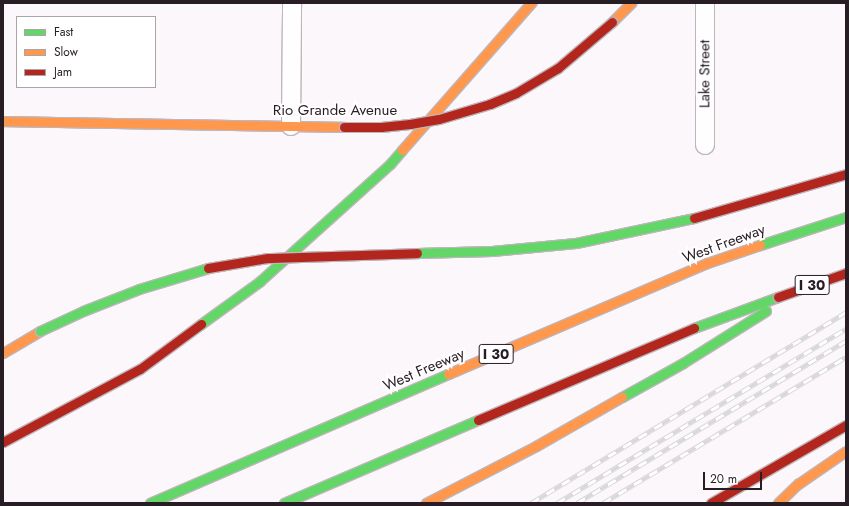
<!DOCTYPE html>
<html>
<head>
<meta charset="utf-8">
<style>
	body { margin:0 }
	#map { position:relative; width:849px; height:506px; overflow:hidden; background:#fcf7fa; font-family:Jost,sans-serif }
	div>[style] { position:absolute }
	.roads { filter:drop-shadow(1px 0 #beb6bb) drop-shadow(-1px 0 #beb6bb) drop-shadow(0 1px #beb6bb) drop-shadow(0 -1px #beb6bb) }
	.street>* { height:18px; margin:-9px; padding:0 9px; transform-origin:9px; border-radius:9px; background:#fffefe }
	.fast>* { height:9px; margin:-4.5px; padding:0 4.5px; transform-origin:4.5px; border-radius:4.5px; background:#63d668 }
	.slow>* { height:9px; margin:-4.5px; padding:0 4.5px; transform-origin:4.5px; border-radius:4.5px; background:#ff974d }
	.jam>* { height:9px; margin:-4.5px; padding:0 4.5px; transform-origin:4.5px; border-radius:4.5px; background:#b3261e }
	.rail>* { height:4.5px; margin-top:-2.25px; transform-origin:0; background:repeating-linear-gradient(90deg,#fff 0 9px,#d9d8d9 0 18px); box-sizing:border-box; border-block:1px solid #d9d8d9 }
	.bridges { filter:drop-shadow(1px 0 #beb6bb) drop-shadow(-1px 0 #beb6bb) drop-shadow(0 1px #beb6bb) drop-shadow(0 -1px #beb6bb) }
	.fast-bridge>* { height:9px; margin:-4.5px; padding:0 4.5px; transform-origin:4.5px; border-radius:4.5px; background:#63d668 }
	.jam-bridge>* { height:9px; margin:-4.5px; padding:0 4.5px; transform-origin:4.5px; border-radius:4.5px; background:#b3261e }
	span { translate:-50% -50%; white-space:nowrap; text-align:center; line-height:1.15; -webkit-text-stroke:4px #fff; paint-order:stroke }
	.shield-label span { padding:1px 3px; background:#fff; border:1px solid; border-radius:3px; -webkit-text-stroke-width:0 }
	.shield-label { font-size:14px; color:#281d25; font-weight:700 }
	.street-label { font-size:15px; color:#281d25 }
	.frame { position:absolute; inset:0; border:4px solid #281d25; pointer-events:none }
	.legend { position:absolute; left:16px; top:16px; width:140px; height:72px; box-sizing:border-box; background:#fff; border:1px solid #a9a5a8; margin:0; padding:5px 7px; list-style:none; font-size:12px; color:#281d25 }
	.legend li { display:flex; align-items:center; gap:8px; height:20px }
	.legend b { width:20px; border:1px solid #a9a5a8 }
	.scale { position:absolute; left:703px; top:472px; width:59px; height:18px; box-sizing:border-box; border:2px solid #281d25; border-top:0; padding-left:5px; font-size:12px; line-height:14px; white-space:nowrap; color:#281d25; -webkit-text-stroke:3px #fff; paint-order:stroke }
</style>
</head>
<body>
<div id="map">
	<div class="roads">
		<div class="street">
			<i style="left:705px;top:3px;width:142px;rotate:90deg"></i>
			<i style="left:291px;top:126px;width:123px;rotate:-89.5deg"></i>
		</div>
		<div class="fast">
			<i style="left:760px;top:245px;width:90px;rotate:-18deg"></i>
			<i style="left:201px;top:324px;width:72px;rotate:-35.9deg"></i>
			<i style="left:259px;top:282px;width:176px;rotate:-42deg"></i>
			<i style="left:390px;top:164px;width:18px;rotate:-49deg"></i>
			<i style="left:694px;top:328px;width:90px;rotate:-20.3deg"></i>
			<i style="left:622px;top:397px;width:70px;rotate:-29.1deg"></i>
			<i style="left:683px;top:363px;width:98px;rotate:-32.1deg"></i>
			<i style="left:150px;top:503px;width:325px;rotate:-23.4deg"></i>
			<i style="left:284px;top:503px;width:211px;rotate:-23.2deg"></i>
		</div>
		<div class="slow">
			<i style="left:612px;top:22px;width:27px;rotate:-45deg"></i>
			<i style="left:3px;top:121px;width:341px;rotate:1deg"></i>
			<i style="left:402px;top:150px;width:196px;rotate:-48.7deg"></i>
			<i style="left:3px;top:353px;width:43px;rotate:-30.7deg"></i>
			<i style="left:448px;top:374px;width:282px;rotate:-23.2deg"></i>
			<i style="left:707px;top:263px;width:56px;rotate:-18.8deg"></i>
			<i style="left:426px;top:503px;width:124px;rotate:-27.4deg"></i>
			<i style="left:536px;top:446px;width:99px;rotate:-29.7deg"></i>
			<i style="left:778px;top:503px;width:28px;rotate:-44deg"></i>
			<i style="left:798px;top:484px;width:58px;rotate:-34.5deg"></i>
		</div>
		<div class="jam">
			<i style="left:478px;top:420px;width:235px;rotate:-23.1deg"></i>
			<i style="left:3px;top:442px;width:155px;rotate:-28.1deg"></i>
			<i style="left:140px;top:369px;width:76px;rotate:-36.4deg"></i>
			<i style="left:711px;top:503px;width:156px;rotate:-30deg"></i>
		</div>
	</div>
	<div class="rail">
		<i style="left:531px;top:503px;width:368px;rotate:-31.2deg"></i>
		<i style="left:557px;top:503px;width:337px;rotate:-31.1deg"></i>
		<i style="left:577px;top:503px;width:314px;rotate:-31.1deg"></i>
		<i style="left:603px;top:503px;width:283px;rotate:-31deg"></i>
	</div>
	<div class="bridges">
		<div class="fast-bridge">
			<i style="left:417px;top:253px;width:75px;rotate:-1.5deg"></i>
			<i style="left:492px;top:251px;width:84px;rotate:-5.4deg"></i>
			<i style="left:576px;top:243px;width:121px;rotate:-12deg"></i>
			<i style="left:40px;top:331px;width:47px;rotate:-24.9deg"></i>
			<i style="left:83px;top:311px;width:60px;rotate:-21.4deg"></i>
			<i style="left:139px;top:289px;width:72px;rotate:-16.9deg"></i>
		</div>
		<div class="jam-bridge">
			<i style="left:344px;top:127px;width:37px"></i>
			<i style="left:381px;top:127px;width:29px;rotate:-6deg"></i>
			<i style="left:410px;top:124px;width:29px;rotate:-10deg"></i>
			<i style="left:439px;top:119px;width:53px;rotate:-16.4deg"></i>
			<i style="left:490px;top:104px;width:28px;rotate:-23deg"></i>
			<i style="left:516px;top:93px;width:49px;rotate:-30.8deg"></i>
			<i style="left:558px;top:68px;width:71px;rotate:-40.4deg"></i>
			<i style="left:694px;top:218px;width:158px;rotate:-16.1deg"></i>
			<i style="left:208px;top:268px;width:61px;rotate:-9.5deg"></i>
			<i style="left:268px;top:258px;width:149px;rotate:-1.9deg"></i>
			<i style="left:778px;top:297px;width:72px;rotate:-19.4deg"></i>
		</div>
	</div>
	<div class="shield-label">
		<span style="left:812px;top:285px">I 30</span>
		<span style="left:496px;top:354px">I 30</span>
	</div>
	<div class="street-label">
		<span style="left:705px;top:74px;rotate:-90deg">Lake Street</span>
		<span style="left:335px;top:111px">Rio Grande Avenue</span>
		<span style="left:724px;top:244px;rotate:-20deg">West Freeway</span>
		<span style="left:424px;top:370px;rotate:-23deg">West Freeway</span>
	</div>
	<div class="frame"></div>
	<ul class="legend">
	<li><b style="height:5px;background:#63d668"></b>Fast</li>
	<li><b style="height:5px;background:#ff974d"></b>Slow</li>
	<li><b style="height:5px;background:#b3261e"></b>Jam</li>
	</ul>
	<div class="scale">20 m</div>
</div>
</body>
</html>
